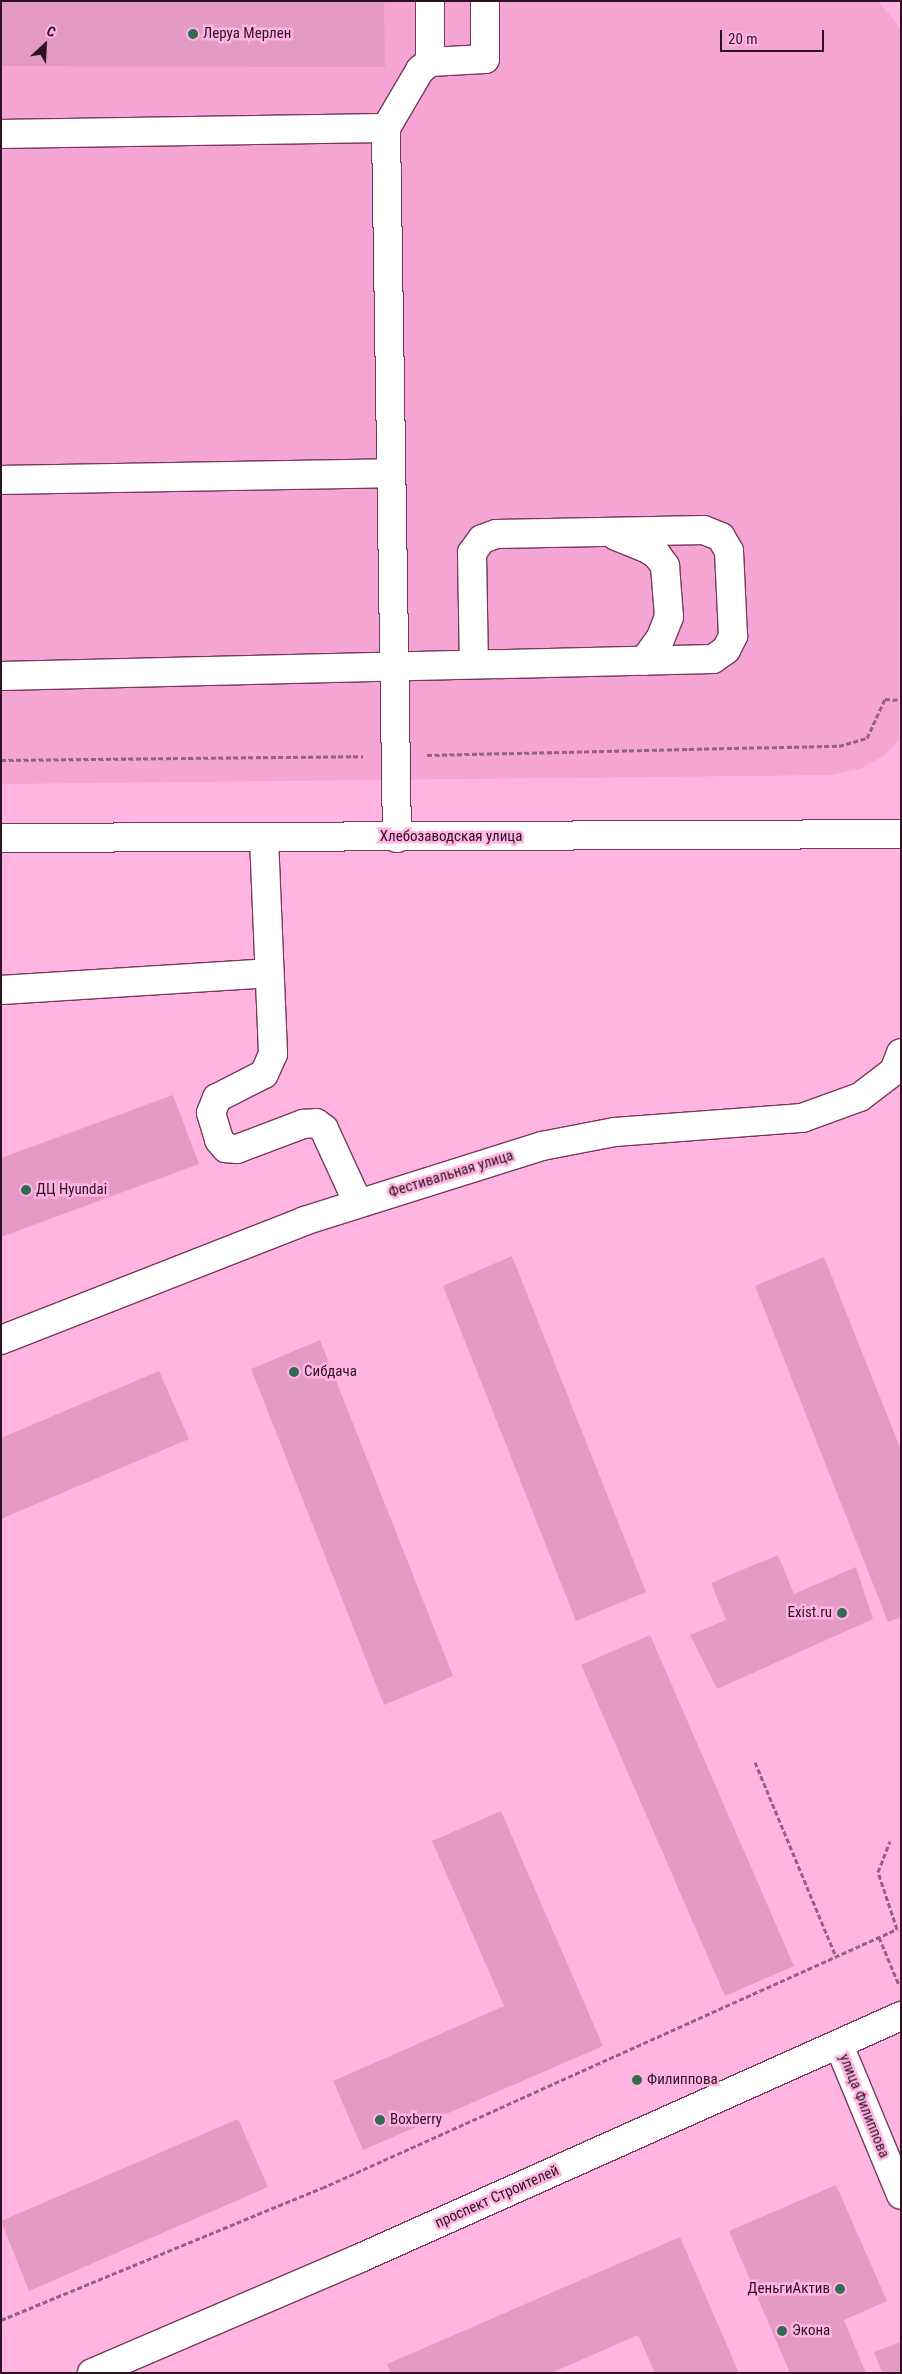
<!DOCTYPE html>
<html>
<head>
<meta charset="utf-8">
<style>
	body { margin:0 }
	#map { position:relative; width:902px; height:2374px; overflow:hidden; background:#ffb5e0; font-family:"Roboto Condensed",sans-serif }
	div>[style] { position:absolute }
	.built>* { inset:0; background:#f4a5d3 }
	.building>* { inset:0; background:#e39bc5 }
	.path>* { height:3px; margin-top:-1.5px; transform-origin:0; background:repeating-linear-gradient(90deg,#946280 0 5px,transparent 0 7.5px) }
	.roads { filter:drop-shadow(1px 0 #773960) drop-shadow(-1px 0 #773960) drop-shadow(0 1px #773960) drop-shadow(0 -1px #773960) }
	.minor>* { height:28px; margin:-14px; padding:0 14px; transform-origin:14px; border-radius:14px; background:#fff }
	.major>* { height:28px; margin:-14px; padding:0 14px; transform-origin:14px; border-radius:14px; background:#fff }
	.dots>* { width:14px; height:14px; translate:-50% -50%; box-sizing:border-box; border:2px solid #ffb5e0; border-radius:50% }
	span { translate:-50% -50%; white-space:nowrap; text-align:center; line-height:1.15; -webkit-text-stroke:5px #ffb5e0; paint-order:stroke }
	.poi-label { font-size:15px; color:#2d1223 }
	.left { translate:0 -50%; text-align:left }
	.right { translate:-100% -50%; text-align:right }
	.street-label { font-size:15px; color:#2d1223 }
	.frame { position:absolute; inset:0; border:2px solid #2d1223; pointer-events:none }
	.north { position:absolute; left:20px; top:20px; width:50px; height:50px; -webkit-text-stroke:4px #ffb5e0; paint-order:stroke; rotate:25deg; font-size:14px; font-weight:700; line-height:20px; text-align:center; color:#2d1223 }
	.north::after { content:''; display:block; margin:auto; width:18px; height:22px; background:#2d1223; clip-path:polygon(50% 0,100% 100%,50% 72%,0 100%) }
	.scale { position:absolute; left:720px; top:30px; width:104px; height:22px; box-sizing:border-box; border:2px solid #2d1223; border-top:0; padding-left:6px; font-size:15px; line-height:18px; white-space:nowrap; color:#2d1223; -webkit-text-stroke:4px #ffb5e0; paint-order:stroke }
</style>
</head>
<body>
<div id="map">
	<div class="built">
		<i style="clip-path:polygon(1px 1px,878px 1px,901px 29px,899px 740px,885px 755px,862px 768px,832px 775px,1px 784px)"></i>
	</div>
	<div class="building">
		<i style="clip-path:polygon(1px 1px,384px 1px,385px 67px,1px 66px)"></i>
		<i style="clip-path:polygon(173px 1095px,199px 1164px,1px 1237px,1px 1158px)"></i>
		<i style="clip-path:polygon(512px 1256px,646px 1592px,576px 1621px,443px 1286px)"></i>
		<i style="clip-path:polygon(824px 1257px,901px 1450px,901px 1617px,888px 1622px,755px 1286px)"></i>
		<i style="clip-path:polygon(320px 1340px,453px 1676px,384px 1705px,251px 1369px)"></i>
		<i style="clip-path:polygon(159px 1371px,189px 1439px,1px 1519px,1px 1438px)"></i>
		<i style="clip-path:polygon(778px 1555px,794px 1594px,856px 1567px,873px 1619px,717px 1689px,690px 1635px,726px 1620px,711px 1583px)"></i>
		<i style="clip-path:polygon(650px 1635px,794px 1966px,725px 1996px,581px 1665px)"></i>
		<i style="clip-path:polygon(501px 1811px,603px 2046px,363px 2150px,333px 2081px,504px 2006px,432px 1841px)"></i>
		<i style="clip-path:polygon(238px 2119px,268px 2187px,29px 2291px,1px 2221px)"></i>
		<i style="clip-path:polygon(836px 2185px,887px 2301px,844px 2320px,866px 2373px,790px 2373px,729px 2231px)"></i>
		<i style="clip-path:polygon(680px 2237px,739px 2373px,655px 2373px,638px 2335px,551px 2373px,391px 2373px,387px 2364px)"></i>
		<i style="clip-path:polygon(901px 2342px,901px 2373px,882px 2373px,874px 2352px)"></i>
	</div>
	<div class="path">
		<i style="left:427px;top:755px;width:412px;rotate:-1.3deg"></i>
		<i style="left:839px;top:746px;width:29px;rotate:-16deg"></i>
		<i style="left:867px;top:738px;width:43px;rotate:-65.2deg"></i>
		<i style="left:885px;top:699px;width:16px;rotate:4deg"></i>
		<i style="left:1px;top:760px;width:362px;rotate:-0.6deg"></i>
		<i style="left:755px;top:1762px;width:208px;rotate:67.4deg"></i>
		<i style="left:879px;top:1937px;width:52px;rotate:67.4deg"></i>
		<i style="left:1px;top:2320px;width:347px;rotate:-22.4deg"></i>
		<i style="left:322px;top:2188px;width:631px;rotate:-24.25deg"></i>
		<i style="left:897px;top:1929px;width:60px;rotate:-108.4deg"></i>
		<i style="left:878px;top:1872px;width:33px;rotate:-69deg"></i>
	</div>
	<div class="roads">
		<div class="minor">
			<i style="left:430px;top:62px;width:61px;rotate:-90deg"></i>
			<i style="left:1px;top:134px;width:385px;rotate:-0.9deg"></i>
			<i style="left:1px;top:480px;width:390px;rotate:-1deg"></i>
			<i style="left:616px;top:536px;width:32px;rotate:22deg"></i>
			<i style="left:646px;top:548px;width:13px;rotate:32deg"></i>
			<i style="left:657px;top:555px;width:14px;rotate:54deg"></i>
			<i style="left:665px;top:566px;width:51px;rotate:85.5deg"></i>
			<i style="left:669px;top:617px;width:24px;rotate:112deg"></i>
			<i style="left:660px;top:639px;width:27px;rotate:126deg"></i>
			<i style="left:1px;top:676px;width:712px;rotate:-1.37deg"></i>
			<i style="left:713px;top:659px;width:16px;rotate:-35deg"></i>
			<i style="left:726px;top:650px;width:16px;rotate:-63deg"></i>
			<i style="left:733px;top:636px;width:85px;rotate:-92.7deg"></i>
			<i style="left:729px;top:551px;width:16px;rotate:-120deg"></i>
			<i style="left:721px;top:537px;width:18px;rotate:-158deg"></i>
			<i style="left:704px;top:530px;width:208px;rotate:178.9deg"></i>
			<i style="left:496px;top:534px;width:15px;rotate:160deg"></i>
			<i style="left:482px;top:539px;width:17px;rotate:126deg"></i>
			<i style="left:472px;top:553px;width:111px;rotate:89deg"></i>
			<i style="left:264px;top:838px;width:216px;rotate:87.6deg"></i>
			<i style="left:273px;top:1054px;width:22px;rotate:114deg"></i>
			<i style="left:264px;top:1074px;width:53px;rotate:152.9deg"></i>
			<i style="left:217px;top:1098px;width:16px;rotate:112deg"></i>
			<i style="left:211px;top:1113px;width:28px;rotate:73deg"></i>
			<i style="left:219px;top:1140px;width:11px;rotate:49deg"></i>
			<i style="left:226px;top:1148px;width:11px;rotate:5deg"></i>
			<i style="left:237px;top:1149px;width:71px;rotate:-20.7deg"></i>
			<i style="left:303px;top:1124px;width:13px;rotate:-4deg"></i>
			<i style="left:316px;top:1123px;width:10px;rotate:37deg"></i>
			<i style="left:324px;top:1129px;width:81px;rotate:65.3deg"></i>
			<i style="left:397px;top:838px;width:710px;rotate:-90.89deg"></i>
			<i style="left:386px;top:128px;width:67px;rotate:-59.6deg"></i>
			<i style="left:420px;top:70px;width:13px;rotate:-39deg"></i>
			<i style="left:430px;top:62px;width:55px;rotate:-3.1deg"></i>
			<i style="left:485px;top:59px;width:58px;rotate:-90deg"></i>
			<i style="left:1px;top:990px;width:269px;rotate:-3.6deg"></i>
			<i style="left:1px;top:1340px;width:326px;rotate:-21.4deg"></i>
			<i style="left:304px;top:1221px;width:250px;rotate:-17.5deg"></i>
			<i style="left:542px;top:1146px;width:74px;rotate:-10.9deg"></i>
			<i style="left:615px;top:1132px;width:188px;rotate:-4.3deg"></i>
			<i style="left:802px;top:1118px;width:62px;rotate:-19.9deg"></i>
			<i style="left:860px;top:1097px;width:43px;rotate:-37.4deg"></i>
			<i style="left:894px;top:1071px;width:19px;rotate:-69deg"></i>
			<i style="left:839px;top:2045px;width:162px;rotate:67.5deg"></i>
		</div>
		<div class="major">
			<i style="left:1px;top:838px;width:900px;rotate:-0.25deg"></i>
			<i style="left:92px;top:2373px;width:289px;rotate:-23.2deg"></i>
			<i style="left:358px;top:2259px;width:595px;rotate:-24.11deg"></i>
		</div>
	</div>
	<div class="dots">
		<i style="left:193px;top:34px;background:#326b53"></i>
		<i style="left:26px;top:1190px;background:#326b53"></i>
		<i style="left:294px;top:1372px;background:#326b53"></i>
		<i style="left:842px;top:1613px;background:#326b53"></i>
		<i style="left:637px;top:2080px;background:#326b53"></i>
		<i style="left:380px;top:2120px;background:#326b53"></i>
		<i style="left:840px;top:2289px;background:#326b53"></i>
		<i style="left:782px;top:2331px;background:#326b53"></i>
	</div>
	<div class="poi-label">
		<span class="left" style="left:203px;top:34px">Леруа Мерлен</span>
		<span class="left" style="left:36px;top:1190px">ДЦ Hyundai</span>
		<span class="left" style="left:304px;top:1372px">Сибдача</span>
		<span class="right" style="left:832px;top:1613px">Exist.ru</span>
		<span class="left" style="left:647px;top:2080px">Филиппова</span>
		<span class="left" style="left:390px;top:2120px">Boxberry</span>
		<span class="right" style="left:830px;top:2289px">ДеньгиАктив</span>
		<span class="left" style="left:792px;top:2331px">Экона</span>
	</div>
	<div class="street-label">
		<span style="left:451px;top:837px">Хлебозаводская улица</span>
		<span style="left:451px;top:1174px;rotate:-17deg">Фестивальная улица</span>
		<span style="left:864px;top:2106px;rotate:68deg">улица Филиппова</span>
		<span style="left:497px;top:2197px;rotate:-24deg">проспект Строителей</span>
	</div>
	<div class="frame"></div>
	<div class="north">С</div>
	<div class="scale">20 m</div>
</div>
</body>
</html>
